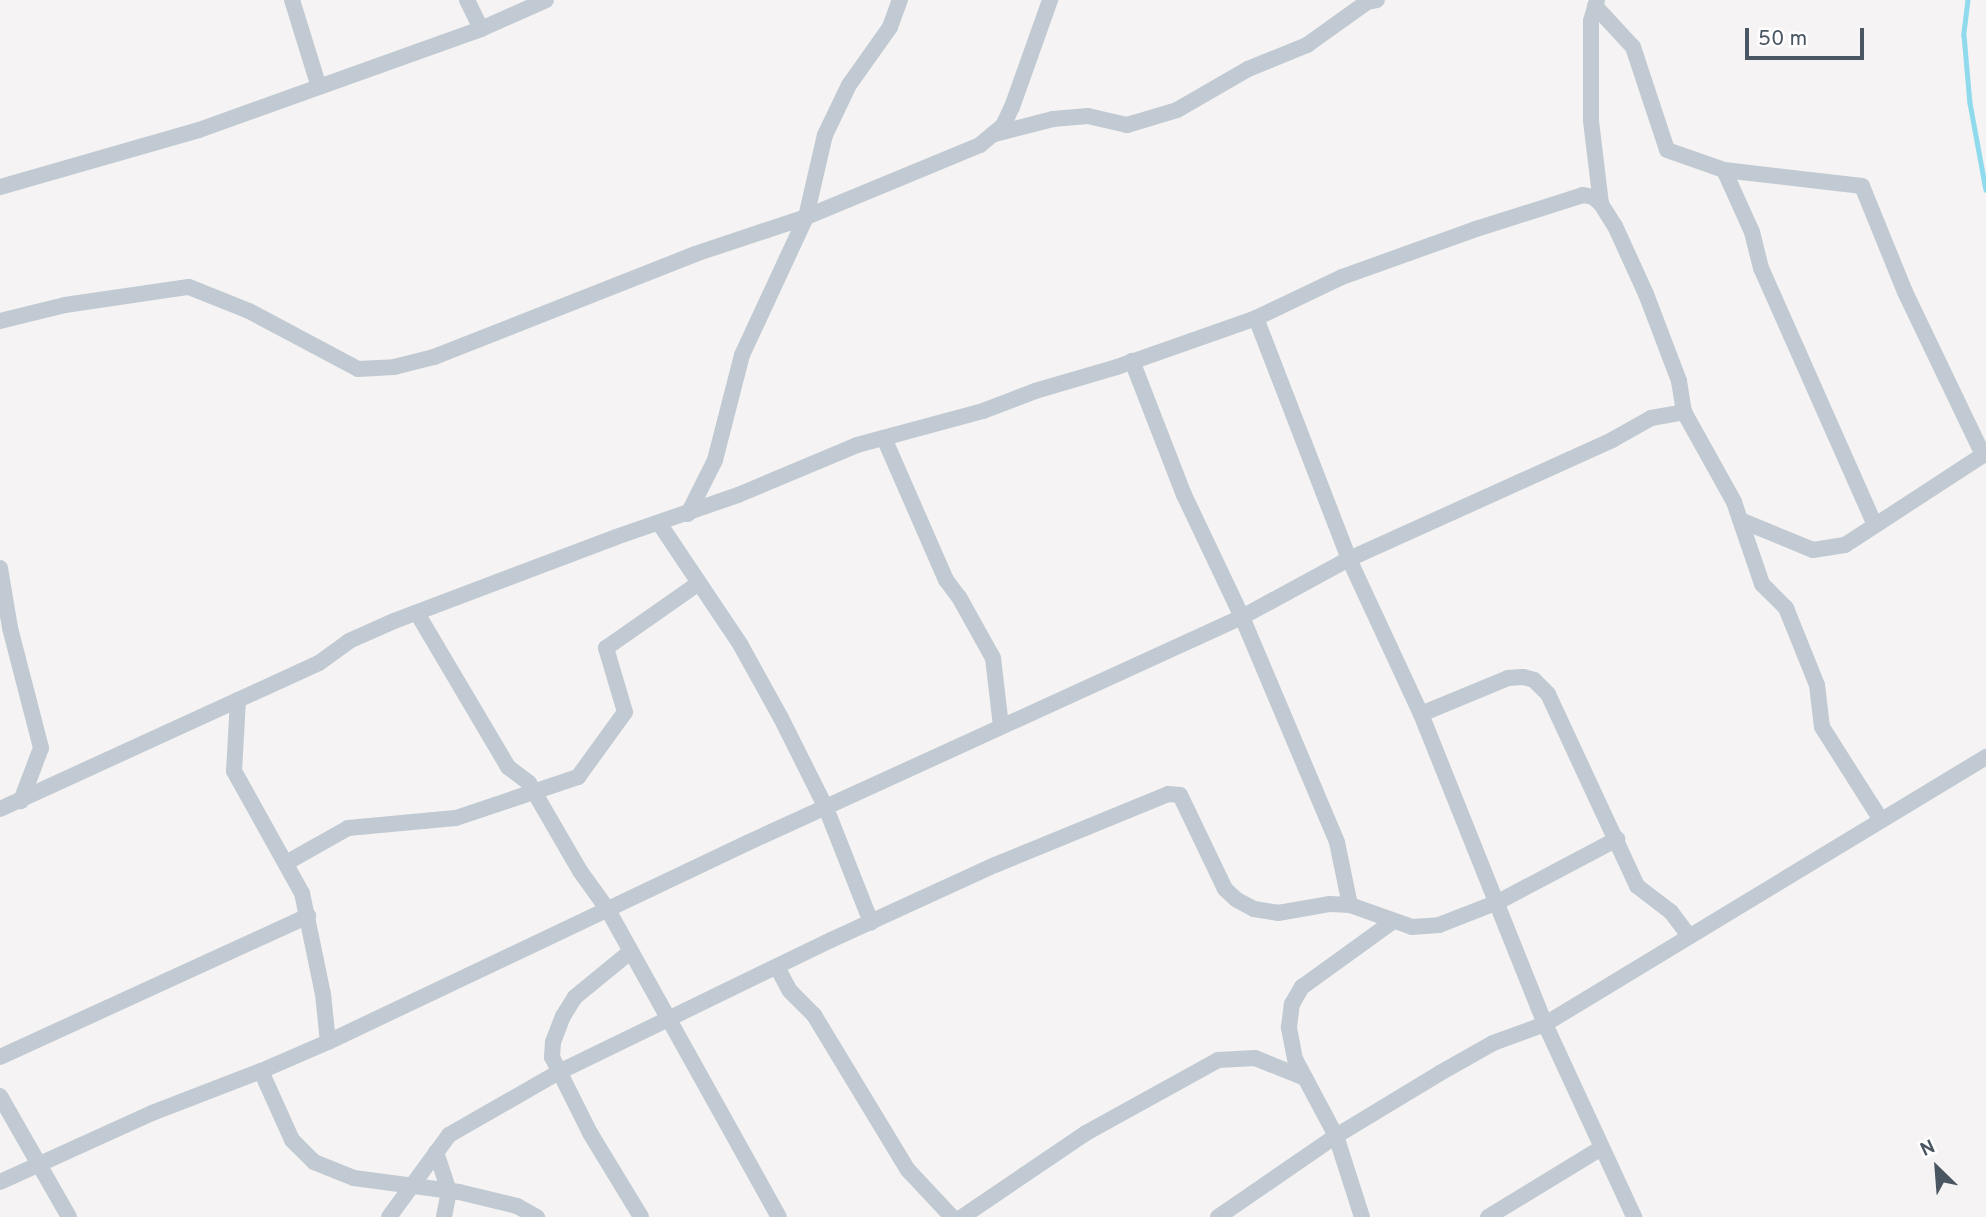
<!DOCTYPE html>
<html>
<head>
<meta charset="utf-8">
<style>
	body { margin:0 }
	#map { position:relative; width:1986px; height:1217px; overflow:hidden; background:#f5f3f3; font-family:Overpass,sans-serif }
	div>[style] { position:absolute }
	.stream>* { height:4.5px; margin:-2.25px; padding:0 2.25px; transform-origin:2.25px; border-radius:2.25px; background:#90daee }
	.minor>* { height:16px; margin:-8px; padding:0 8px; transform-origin:8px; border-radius:8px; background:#c1cad2 }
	span { translate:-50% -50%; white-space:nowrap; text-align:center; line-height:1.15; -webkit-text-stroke:7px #fff; paint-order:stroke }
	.north { position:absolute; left:1902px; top:1133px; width:70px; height:70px; -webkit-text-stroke:5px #fff; paint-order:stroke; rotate:335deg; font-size:19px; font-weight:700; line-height:28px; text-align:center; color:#4a5661 }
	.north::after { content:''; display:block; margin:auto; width:24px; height:32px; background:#4a5661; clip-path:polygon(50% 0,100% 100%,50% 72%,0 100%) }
	.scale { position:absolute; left:1745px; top:28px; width:119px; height:32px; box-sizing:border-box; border:4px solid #4a5661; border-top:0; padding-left:9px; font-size:21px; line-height:24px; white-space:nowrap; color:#4a5661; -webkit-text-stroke:5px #fff; paint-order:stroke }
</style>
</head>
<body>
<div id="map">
	<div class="stream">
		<i style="left:1968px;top:0;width:35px;rotate:97deg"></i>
		<i style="left:1964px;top:35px;width:68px;rotate:85deg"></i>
		<i style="left:1970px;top:103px;width:88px;rotate:79.6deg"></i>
	</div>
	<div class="minor">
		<i style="left:292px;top:0;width:91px;rotate:72.8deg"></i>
		<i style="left:467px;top:0;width:32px;rotate:64deg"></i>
		<i style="left:1597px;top:0;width:22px;rotate:106deg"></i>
		<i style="left:1591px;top:21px;width:100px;rotate:90deg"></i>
		<i style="left:1591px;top:121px;width:84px;rotate:83.1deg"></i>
		<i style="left:1595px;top:6px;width:56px;rotate:47.2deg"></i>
		<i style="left:1633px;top:47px;width:108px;rotate:71.7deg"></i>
		<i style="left:1667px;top:150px;width:60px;rotate:19.3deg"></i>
		<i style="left:1724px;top:170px;width:68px;rotate:65.7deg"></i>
		<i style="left:1752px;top:232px;width:37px;rotate:76deg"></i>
		<i style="left:1761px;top:268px;width:281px;rotate:66.1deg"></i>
		<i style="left:995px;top:134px;width:60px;rotate:-14.5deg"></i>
		<i style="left:1053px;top:119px;width:35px;rotate:-5deg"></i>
		<i style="left:1088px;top:116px;width:40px;rotate:13deg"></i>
		<i style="left:1127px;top:125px;width:52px;rotate:-16.7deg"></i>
		<i style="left:1177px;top:110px;width:82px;rotate:-30deg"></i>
		<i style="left:1248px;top:69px;width:64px;rotate:-22.1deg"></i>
		<i style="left:1307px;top:45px;width:74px;rotate:-35.6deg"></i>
		<i style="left:1367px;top:2px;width:10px;rotate:-11deg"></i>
		<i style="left:1724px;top:170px;width:139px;rotate:6.6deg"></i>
		<i style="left:1862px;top:186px;width:114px;rotate:67.9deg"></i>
		<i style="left:1905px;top:292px;width:181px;rotate:64.4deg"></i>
		<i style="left:0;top:187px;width:207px;rotate:-16deg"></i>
		<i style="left:199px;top:130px;width:300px;rotate:-19.7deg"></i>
		<i style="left:481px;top:29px;width:71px;rotate:-24deg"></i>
		<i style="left:1256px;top:318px;width:258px;rotate:68.9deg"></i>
		<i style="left:1349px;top:559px;width:171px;rotate:65.1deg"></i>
		<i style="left:1421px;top:714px;width:334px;rotate:68.2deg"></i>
		<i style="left:1545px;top:1024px;width:213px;rotate:65.2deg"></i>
		<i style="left:0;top:321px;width:67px;rotate:-13.8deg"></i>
		<i style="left:65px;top:305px;width:125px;rotate:-8.3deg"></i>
		<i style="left:189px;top:287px;width:65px;rotate:21.8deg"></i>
		<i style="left:249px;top:311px;width:123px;rotate:28deg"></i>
		<i style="left:358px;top:369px;width:36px;rotate:-3deg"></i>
		<i style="left:394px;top:367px;width:41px;rotate:-14deg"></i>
		<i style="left:434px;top:357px;width:281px;rotate:-21.5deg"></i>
		<i style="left:695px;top:254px;width:117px;rotate:-18.4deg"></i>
		<i style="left:806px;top:217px;width:188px;rotate:-22.5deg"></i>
		<i style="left:980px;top:145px;width:30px;rotate:-40deg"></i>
		<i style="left:1003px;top:126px;width:21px;rotate:-65deg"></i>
		<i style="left:1012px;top:107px;width:114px;rotate:-70.4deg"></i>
		<i style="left:884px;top:438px;width:155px;rotate:66.4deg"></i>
		<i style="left:946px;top:580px;width:21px;rotate:53deg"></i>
		<i style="left:959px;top:597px;width:70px;rotate:60.9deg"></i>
		<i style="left:993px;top:658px;width:68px;rotate:83.3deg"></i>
		<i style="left:688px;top:514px;width:60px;rotate:-63.4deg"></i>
		<i style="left:715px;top:460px;width:108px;rotate:-75.6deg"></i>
		<i style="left:742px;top:355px;width:152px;rotate:-65.1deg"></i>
		<i style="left:806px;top:217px;width:84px;rotate:-77deg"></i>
		<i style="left:825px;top:135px;width:55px;rotate:-64.4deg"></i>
		<i style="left:849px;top:85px;width:71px;rotate:-54.7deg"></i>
		<i style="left:890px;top:27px;width:29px;rotate:-70deg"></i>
		<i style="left:1740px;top:520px;width:79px;rotate:22.3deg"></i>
		<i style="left:1813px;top:550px;width:32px;rotate:-9deg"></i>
		<i style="left:1845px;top:545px;width:168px;rotate:-33.1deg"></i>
		<i style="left:659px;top:523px;width:146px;rotate:56.2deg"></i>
		<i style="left:740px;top:644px;width:85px;rotate:61deg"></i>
		<i style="left:781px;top:718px;width:101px;rotate:63.4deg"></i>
		<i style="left:826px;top:808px;width:123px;rotate:68.5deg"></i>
		<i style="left:0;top:568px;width:61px;rotate:80.5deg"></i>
		<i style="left:10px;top:628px;width:124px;rotate:75.5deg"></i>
		<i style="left:41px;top:748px;width:57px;rotate:110.7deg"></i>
		<i style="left:417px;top:613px;width:179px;rotate:59.4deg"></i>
		<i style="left:508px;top:767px;width:26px;rotate:37deg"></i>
		<i style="left:529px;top:783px;width:102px;rotate:59.9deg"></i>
		<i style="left:580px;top:871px;width:48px;rotate:54.3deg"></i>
		<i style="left:608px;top:910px;width:351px;rotate:60.9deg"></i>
		<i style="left:238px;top:700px;width:71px;rotate:93.2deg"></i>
		<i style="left:234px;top:771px;width:140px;rotate:60.9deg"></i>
		<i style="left:302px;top:893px;width:103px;rotate:78.3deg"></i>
		<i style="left:323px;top:994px;width:48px;rotate:84.1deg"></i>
		<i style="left:1421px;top:714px;width:94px;rotate:-22.5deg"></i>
		<i style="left:1508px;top:678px;width:15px;rotate:-4deg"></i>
		<i style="left:1523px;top:677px;width:11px;rotate:15deg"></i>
		<i style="left:1534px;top:680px;width:20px;rotate:45deg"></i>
		<i style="left:1548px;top:694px;width:212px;rotate:65.1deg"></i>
		<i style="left:1637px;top:886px;width:43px;rotate:37.4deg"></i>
		<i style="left:1671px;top:912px;width:30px;rotate:53deg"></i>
		<i style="left:0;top:809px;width:351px;rotate:-24.6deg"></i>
		<i style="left:319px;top:663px;width:37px;rotate:-36deg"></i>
		<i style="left:349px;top:641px;width:49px;rotate:-24deg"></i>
		<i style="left:394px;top:621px;width:237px;rotate:-20.7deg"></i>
		<i style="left:616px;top:537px;width:129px;rotate:-19deg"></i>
		<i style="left:738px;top:495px;width:129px;rotate:-22.8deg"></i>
		<i style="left:857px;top:445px;width:131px;rotate:-15.1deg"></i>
		<i style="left:983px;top:411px;width:56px;rotate:-21deg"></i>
		<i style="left:1035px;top:391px;width:85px;rotate:-16.3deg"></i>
		<i style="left:1117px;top:367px;width:147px;rotate:-19.4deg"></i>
		<i style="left:1256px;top:318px;width:95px;rotate:-25.5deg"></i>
		<i style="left:1342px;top:277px;width:142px;rotate:-19.7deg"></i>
		<i style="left:1476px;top:229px;width:112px;rotate:-17.6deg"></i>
		<i style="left:1583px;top:195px;width:10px;rotate:11deg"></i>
		<i style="left:1593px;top:197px;width:11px;rotate:41deg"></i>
		<i style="left:1601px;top:204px;width:26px;rotate:58deg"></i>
		<i style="left:1615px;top:226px;width:75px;rotate:65.5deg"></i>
		<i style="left:1646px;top:294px;width:93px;rotate:69.2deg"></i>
		<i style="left:1679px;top:381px;width:31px;rotate:81deg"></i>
		<i style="left:1684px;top:412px;width:103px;rotate:60.9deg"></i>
		<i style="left:1734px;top:502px;width:87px;rotate:71.1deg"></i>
		<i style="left:1762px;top:584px;width:34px;rotate:45deg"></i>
		<i style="left:1786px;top:608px;width:83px;rotate:68.1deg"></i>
		<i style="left:1817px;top:685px;width:42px;rotate:83.2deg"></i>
		<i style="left:1822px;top:727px;width:110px;rotate:57.6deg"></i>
		<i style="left:286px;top:863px;width:71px;rotate:-29.4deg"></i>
		<i style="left:348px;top:828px;width:108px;rotate:-5.3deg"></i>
		<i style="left:456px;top:818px;width:129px;rotate:-18.6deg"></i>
		<i style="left:578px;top:777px;width:80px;rotate:-54.1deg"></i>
		<i style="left:625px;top:712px;width:67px;rotate:-106.5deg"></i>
		<i style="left:606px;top:648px;width:113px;rotate:-35deg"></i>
		<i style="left:1350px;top:905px;width:64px;rotate:-101.7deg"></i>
		<i style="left:1337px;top:842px;width:244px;rotate:-112.9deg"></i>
		<i style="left:1242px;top:617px;width:122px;rotate:-28.5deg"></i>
		<i style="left:1349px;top:559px;width:289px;rotate:-24.3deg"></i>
		<i style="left:1612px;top:440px;width:45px;rotate:-29.4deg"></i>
		<i style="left:1651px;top:418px;width:34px;rotate:-10deg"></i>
		<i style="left:630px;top:952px;width:71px;rotate:140.7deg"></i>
		<i style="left:575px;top:997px;width:22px;rotate:122deg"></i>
		<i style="left:563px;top:1016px;width:28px;rotate:111deg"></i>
		<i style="left:553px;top:1042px;width:15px;rotate:94deg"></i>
		<i style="left:552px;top:1057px;width:85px;rotate:63.4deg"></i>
		<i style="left:590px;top:1133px;width:98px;rotate:58.7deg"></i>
		<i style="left:777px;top:967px;width:27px;rotate:62deg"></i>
		<i style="left:790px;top:991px;width:34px;rotate:45deg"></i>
		<i style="left:814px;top:1015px;width:181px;rotate:58.8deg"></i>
		<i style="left:908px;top:1170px;width:64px;rotate:46.9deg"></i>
		<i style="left:0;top:1057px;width:339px;rotate:-24.6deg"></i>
		<i style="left:261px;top:1071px;width:76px;rotate:65.8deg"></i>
		<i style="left:292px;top:1140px;width:31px;rotate:45deg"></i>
		<i style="left:314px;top:1162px;width:43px;rotate:21.8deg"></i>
		<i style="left:354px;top:1178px;width:106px;rotate:7.6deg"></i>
		<i style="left:459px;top:1192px;width:60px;rotate:13.6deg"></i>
		<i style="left:517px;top:1206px;width:23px;rotate:29deg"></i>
		<i style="left:0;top:1096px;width:139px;rotate:60.3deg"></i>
		<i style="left:436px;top:1152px;width:41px;rotate:71.6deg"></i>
		<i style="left:449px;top:1191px;width:26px;rotate:101deg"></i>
		<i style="left:0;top:1182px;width:167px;rotate:-24.4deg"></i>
		<i style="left:152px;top:1113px;width:117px;rotate:-21.1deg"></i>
		<i style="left:261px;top:1071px;width:73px;rotate:-23.4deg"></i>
		<i style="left:328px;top:1042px;width:464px;rotate:-25.4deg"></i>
		<i style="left:747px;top:843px;width:544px;rotate:-24.54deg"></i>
		<i style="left:1242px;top:617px;width:135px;rotate:-115.4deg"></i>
		<i style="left:1184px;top:495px;width:144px;rotate:-111.2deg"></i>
		<i style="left:389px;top:1217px;width:102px;rotate:-53.8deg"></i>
		<i style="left:449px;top:1135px;width:127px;rotate:-29.8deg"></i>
		<i style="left:559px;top:1072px;width:302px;rotate:-25.9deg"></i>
		<i style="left:831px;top:940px;width:180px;rotate:-24.6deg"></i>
		<i style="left:995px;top:865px;width:187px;rotate:-22.3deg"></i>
		<i style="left:1168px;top:794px;width:12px;rotate:5deg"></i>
		<i style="left:1180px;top:795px;width:104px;rotate:64.4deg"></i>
		<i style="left:1225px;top:889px;width:16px;rotate:43deg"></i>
		<i style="left:1237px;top:900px;width:19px;rotate:28deg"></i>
		<i style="left:1254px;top:909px;width:24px;rotate:9deg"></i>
		<i style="left:1278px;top:913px;width:53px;rotate:-9.8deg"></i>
		<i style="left:1330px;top:904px;width:20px;rotate:3deg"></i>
		<i style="left:1350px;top:905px;width:66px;rotate:19.5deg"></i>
		<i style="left:1412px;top:927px;width:27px;rotate:-4deg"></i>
		<i style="left:1439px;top:925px;width:63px;rotate:-21.3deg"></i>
		<i style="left:1498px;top:902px;width:135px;rotate:-27.9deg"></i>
		<i style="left:962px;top:1217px;width:150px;rotate:-34.1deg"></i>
		<i style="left:1086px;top:1133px;width:151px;rotate:-28.9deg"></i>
		<i style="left:1218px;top:1060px;width:37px;rotate:-3deg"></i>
		<i style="left:1255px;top:1058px;width:54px;rotate:21.8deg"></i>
		<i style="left:1218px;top:1217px;width:143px;rotate:-34.5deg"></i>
		<i style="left:1336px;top:1136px;width:122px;rotate:-31.2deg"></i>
		<i style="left:1440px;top:1073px;width:61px;rotate:-29.5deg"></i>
		<i style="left:1493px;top:1043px;width:55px;rotate:-20.1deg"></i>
		<i style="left:1545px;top:1024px;width:516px;rotate:-31.19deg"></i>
		<i style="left:1362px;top:1217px;width:85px;rotate:-107.8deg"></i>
		<i style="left:1336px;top:1136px;width:87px;rotate:-118deg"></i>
		<i style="left:1295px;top:1059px;width:33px;rotate:-101deg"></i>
		<i style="left:1289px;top:1027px;width:23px;rotate:-83deg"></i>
		<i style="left:1292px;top:1004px;width:20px;rotate:-60deg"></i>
		<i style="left:1302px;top:987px;width:111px;rotate:-35.8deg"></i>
		<i style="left:1488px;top:1217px;width:131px;rotate:-31.3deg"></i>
	</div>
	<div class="north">N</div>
	<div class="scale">50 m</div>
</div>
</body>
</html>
